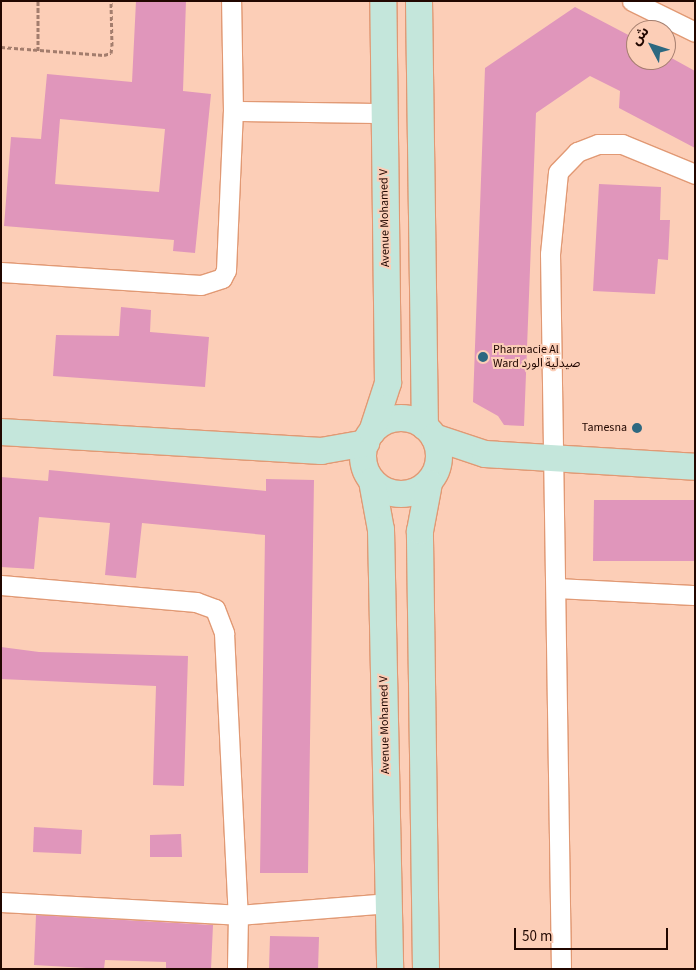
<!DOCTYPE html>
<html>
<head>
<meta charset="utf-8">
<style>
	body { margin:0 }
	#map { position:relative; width:696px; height:970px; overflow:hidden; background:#fcceb7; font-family:"Source Sans 3","Noto Sans Arabic",sans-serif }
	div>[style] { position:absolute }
	.building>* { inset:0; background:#e096bb }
	.path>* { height:3px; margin-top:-1.5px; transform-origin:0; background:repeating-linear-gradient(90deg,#a37d6d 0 4px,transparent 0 6.5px) }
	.roads { filter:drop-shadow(1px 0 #e19974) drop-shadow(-1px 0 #e19974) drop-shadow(0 1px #e19974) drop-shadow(0 -1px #e19974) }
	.street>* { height:19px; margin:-9.5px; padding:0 9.5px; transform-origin:9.5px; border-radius:9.5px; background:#fff }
	.secondary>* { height:26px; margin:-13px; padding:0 13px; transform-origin:13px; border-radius:13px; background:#c4e6db }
	.secondary>.ring { margin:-13px; padding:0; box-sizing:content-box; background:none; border:26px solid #c4e6db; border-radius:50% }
	.dots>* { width:14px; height:14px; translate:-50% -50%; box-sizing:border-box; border:2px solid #fcceb7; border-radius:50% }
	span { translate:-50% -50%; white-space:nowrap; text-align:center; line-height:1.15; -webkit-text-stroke:4px #fcceb7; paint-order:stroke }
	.street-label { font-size:12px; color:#210700 }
	.poi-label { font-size:12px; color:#210700 }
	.left { translate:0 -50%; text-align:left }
	.right { translate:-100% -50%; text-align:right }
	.frame { position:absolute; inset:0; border:2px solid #210700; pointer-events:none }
	.north { position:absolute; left:626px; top:20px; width:50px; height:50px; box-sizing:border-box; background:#fcceb7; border:1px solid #a47e6e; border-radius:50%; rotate:310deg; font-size:14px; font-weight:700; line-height:20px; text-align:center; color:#210700 }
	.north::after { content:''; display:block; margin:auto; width:18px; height:22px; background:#2d6880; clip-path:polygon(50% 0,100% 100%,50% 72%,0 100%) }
	.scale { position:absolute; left:514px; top:928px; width:154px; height:22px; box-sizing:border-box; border:2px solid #210700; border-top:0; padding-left:6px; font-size:15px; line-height:18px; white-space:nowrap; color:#210700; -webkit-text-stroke:4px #fcceb7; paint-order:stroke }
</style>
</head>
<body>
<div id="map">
	<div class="building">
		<i style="clip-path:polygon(evenodd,136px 1px,186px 1px,183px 91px,211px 94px,195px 253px,173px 251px,174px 240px,4px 226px,11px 137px,41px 139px,47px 74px,132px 82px,136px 1px,60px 119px,165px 129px,159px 192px,55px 184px,60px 119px)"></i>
		<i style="clip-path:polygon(575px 7px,636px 39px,636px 60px,666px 60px,666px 55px,695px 71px,695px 148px,619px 108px,620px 91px,590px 76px,536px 113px,524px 426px,504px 425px,498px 416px,473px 402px,485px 68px)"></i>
		<i style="clip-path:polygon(599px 184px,661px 187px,660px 220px,670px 220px,668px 260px,658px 259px,655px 294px,593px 291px)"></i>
		<i style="clip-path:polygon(121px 307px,151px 310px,150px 332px,209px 337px,205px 387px,53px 376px,56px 335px,119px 336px)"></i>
		<i style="clip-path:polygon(49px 470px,266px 491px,266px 479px,314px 480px,308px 873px,260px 873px,265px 535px,142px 523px,136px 578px,105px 575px,110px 523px,39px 517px,34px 569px,1px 567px,1px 477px,48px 481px)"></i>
		<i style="clip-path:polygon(594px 500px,695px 500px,695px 561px,593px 561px)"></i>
		<i style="clip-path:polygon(1px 647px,39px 652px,188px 656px,184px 786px,153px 785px,156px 686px,1px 679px)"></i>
		<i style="clip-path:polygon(34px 827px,82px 830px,81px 854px,33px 852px)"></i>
		<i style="clip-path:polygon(181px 834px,182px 857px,150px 857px,150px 835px)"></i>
		<i style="clip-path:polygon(36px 915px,213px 925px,211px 969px,166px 969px,166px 962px,105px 960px,104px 969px,34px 965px)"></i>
		<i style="clip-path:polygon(270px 936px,319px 937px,318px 969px,269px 969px)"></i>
	</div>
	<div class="path">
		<i style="left:1px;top:47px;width:103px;rotate:4.4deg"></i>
		<i style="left:104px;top:55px;width:7px;rotate:-16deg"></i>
		<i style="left:111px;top:53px;width:7px;rotate:-82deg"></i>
		<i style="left:112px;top:46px;width:45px;rotate:-91.3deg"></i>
		<i style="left:38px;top:51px;width:50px;rotate:-90deg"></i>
	</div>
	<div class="roads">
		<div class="street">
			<i style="left:632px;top:1px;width:70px;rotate:26.2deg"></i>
			<i style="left:233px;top:111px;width:150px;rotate:0.8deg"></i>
			<i style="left:1px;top:272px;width:200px;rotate:3.7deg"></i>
			<i style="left:201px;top:285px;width:22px;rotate:-18deg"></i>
			<i style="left:222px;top:278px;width:9px;rotate:-63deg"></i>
			<i style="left:226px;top:270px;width:159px;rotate:-87.5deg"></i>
			<i style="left:233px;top:111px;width:110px;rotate:-91deg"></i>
			<i style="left:1px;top:585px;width:196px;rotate:5deg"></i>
			<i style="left:196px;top:602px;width:20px;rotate:20deg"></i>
			<i style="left:215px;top:609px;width:26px;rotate:69deg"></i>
			<i style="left:224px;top:633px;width:282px;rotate:87.2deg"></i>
			<i style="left:238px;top:915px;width:54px;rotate:91.1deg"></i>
			<i style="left:556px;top:588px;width:139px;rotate:2.9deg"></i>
			<i style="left:1px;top:902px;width:237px;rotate:3.1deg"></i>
			<i style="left:238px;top:915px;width:152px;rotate:-4.5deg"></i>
			<i style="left:561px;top:969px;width:715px;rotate:-90.88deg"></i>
			<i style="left:550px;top:254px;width:82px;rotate:-84.4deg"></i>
			<i style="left:558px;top:172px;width:28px;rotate:-46deg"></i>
			<i style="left:577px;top:152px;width:22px;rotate:-21deg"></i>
			<i style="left:598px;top:144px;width:24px"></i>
			<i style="left:622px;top:144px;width:79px;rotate:22.3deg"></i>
		</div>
		<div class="secondary">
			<i style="left:419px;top:1px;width:426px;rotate:89.2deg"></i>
			<i class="ring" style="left:363px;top:418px;width:50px;height:50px"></i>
			<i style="left:1px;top:432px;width:321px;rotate:3.4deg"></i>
			<i style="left:321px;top:451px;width:46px;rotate:-10.1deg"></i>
			<i style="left:372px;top:432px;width:52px;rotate:-71.9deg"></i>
			<i style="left:388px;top:383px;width:382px;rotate:-90.7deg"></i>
			<i style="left:434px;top:437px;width:54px;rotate:18.4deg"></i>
			<i style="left:485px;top:454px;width:210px;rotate:3.5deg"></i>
			<i style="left:372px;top:481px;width:50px;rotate:79.6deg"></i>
			<i style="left:381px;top:530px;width:439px;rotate:88.8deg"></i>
			<i style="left:426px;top:969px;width:438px;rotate:-90.8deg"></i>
			<i style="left:420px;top:531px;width:49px;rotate:-79.4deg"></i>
		</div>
	</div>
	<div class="dots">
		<i style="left:483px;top:357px;background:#2d6880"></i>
		<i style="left:637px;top:428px;background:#2d6880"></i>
	</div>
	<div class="street-label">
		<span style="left:385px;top:218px;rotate:-91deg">Avenue Mohamed V</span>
		<span style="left:385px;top:725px;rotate:-91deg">Avenue Mohamed V</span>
	</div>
	<div class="poi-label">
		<span class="left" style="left:493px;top:357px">Pharmacie Al<br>Ward صيدلية الورد</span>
		<span class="right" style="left:627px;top:428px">Tamesna</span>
	</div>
	<div class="frame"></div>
	<div class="north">ش</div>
	<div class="scale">50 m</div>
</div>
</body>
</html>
